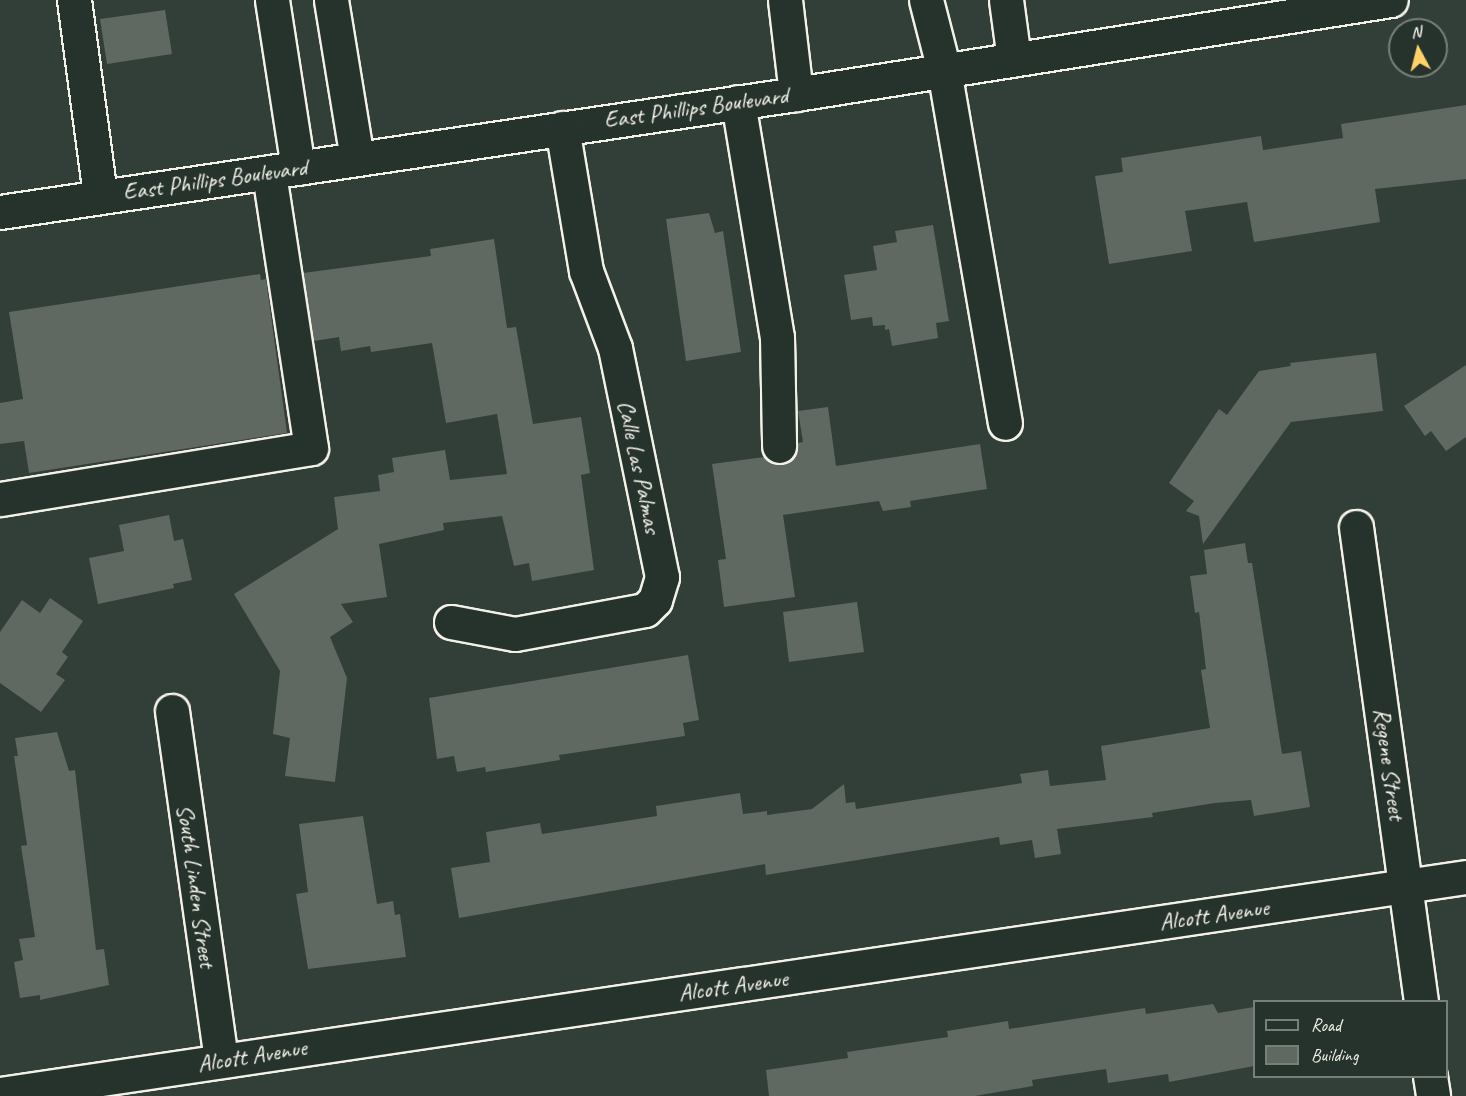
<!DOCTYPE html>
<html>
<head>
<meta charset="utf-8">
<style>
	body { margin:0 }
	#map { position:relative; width:1466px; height:1096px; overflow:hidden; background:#323e38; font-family:Caveat,sans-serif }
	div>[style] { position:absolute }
	.building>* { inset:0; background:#5f6861 }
	.roads { filter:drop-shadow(2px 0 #f4f1e8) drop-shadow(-2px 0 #f4f1e8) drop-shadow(0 2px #f4f1e8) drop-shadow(0 -2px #f4f1e8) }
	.minor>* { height:33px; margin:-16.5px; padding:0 16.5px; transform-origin:16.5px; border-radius:16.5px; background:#26332d }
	span { translate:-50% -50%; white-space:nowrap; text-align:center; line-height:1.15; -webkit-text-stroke:5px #26332d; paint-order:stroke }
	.street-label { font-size:24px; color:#f4f1e8 }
	.legend { position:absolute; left:1253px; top:1000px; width:195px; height:78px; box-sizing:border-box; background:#26332d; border:2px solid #787f78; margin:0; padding:8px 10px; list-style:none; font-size:18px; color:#f4f1e8 }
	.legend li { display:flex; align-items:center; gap:12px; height:30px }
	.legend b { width:30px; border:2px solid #787f78 }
	.north { position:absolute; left:1388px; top:18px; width:60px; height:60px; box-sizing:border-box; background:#26332d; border:2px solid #787f78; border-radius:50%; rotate:353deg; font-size:16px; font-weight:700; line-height:24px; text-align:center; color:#f4f1e8 }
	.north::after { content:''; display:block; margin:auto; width:21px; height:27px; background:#ffd166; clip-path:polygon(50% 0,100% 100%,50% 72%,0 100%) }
</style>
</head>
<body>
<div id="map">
	<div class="building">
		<i style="clip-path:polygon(165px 10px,172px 54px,107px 64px,100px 19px)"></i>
		<i style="clip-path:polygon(1466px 105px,1466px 179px,1375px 189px,1380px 222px,1254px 242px,1247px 202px,1185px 211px,1192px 251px,1109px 264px,1095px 176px,1123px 172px,1121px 158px,1261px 136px,1263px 150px,1343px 138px,1341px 124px)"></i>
		<i style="clip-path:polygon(709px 213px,715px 233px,723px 231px,741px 352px,686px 361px,666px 219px)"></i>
		<i style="clip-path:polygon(933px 225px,949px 321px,936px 323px,938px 338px,892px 346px,889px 329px,885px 330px,885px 325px,873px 326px,872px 317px,851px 320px,844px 275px,877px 270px,873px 246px,897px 242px,895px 231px)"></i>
		<i style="clip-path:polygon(494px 239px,507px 328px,516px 327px,533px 424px,581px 417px,590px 473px,581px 475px,594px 570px,532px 581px,529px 563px,514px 566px,502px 516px,443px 523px,444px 530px,379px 544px,387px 597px,341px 604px,353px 622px,330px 637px,347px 678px,335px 782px,285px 776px,290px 738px,273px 734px,280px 671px,234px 594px,338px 529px,334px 497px,380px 491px,378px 475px,394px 472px,392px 458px,445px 450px,450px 480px,507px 474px,497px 414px,446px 423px,432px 343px,371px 352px,370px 346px,341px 351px,339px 337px,314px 341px,303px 273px,431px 256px,430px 249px)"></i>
		<i style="clip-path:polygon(260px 274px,261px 280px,266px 279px,287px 433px,29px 473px,24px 441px,0 444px,0 403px,23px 399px,9px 312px)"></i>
		<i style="clip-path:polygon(1376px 353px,1383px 411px,1291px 422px,1203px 544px,1199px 516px,1186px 511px,1194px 501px,1169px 483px,1219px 409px,1227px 415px,1259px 371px,1291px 366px,1290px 363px)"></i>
		<i style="clip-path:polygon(1466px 365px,1466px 437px,1446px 451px,1431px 431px,1425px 436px,1404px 406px)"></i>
		<i style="clip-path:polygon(828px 407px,836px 466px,980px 444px,987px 489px,910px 501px,911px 507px,883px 511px,879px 501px,783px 515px,795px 597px,724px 607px,718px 560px,726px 559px,712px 464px,764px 457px,779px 465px,788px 462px,796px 455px,798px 443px,803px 442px,798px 411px)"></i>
		<i style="clip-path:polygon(169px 515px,174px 541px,183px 539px,192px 580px,173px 584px,174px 588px,98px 604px,89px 558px,124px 551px,119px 525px)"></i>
		<i style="clip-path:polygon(1245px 543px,1248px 563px,1252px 563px,1282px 754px,1301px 751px,1310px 807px,1254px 816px,1251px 800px,1215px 803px,1152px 813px,1153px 817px,1057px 829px,1061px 854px,1035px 858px,1032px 840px,1000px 845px,999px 837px,766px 875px,765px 864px,459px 918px,451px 868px,490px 862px,486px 832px,540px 823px,542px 834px,657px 816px,656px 806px,740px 793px,743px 814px,767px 811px,767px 815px,812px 809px,844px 784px,846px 803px,855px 802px,856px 809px,1022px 783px,1020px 774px,1048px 770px,1050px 786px,1106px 780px,1101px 746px,1210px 728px,1201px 670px,1206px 669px,1199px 612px,1195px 613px,1190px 576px,1207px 574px,1204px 550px)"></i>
		<i style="clip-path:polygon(50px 598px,83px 621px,62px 652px,68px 657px,56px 674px,65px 680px,41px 712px,0 683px,0 632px,22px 600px,40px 613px)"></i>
		<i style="clip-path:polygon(857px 602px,864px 652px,789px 662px,783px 612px)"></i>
		<i style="clip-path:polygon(688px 655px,699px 720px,683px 723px,685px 736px,559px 755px,560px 760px,486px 772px,485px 767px,457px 772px,454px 756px,437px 759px,429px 698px)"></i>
		<i style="clip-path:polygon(57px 732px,69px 771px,75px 770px,96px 950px,104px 949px,109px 985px,40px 1000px,40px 995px,20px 998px,14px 962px,23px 960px,19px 939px,35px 937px,21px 846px,27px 845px,14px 756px,18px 756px,15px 738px)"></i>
		<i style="clip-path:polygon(363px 816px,377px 904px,393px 901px,395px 915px,400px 914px,406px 957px,308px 969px,296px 894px,308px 892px,299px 824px)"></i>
		<i style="clip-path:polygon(1213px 1004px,1218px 1013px,1254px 1007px,1254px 1066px,1169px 1082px,1168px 1074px,1108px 1083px,1106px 1069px,1032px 1080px,1033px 1086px,975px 1096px,769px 1096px,766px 1070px,848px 1058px,847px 1052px,948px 1037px,947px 1031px,1008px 1021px,1009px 1029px,1145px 1008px,1146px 1014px)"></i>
	</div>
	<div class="roads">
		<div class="minor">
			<i style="left:74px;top:0;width:198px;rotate:82.4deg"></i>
			<i style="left:272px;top:0;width:170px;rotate:81.2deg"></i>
			<i style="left:331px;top:0;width:161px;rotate:80.7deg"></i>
			<i style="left:785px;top:0;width:95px;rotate:83.3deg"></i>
			<i style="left:926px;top:0;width:72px;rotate:75.6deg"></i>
			<i style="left:944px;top:70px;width:358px;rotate:80.2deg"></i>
			<i style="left:1006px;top:0;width:60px;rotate:82.3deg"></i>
			<i style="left:738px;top:102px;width:238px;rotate:80.6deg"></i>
			<i style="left:777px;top:337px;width:109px;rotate:88.9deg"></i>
			<i style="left:0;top:212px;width:805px;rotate:-8.43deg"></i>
			<i style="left:796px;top:94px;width:602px;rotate:-8.98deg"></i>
			<i style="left:0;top:499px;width:315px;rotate:-9.3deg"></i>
			<i style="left:311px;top:448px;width:279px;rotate:-98.7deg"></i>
			<i style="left:1356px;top:527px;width:479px;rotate:82.2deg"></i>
			<i style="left:451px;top:622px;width:65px;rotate:10.6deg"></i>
			<i style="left:515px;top:634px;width:132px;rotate:-10.5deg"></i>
			<i style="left:645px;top:610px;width:14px;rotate:-45deg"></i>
			<i style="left:655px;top:600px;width:24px;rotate:-73deg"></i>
			<i style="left:662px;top:577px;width:234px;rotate:-101.6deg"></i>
			<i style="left:615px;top:348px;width:82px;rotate:-110.6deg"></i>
			<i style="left:586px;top:271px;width:145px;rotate:-99.5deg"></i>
			<i style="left:172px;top:711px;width:353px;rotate:82deg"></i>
			<i style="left:1430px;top:1076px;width:20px;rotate:81deg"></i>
			<i style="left:0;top:1094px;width:1482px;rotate:-8.42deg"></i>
		</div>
	</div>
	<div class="street-label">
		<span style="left:696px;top:108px;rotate:-8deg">East Phillips Boulevard</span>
		<span style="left:215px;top:180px;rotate:-8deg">East Phillips Boulevard</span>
		<span style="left:639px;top:467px;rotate:78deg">Calle Las Palmas</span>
		<span style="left:1389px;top:764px;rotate:82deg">Regene Street</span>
		<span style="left:196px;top:886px;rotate:82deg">South Linden Street</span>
		<span style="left:1214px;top:915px;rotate:-8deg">Alcott Avenue</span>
		<span style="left:733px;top:986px;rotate:-8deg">Alcott Avenue</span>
		<span style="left:252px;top:1056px;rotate:-9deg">Alcott Avenue</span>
	</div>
	<ul class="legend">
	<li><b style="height:8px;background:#26332d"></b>Road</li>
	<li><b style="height:16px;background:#5f6861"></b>Building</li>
	</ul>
	<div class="north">N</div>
</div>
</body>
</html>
